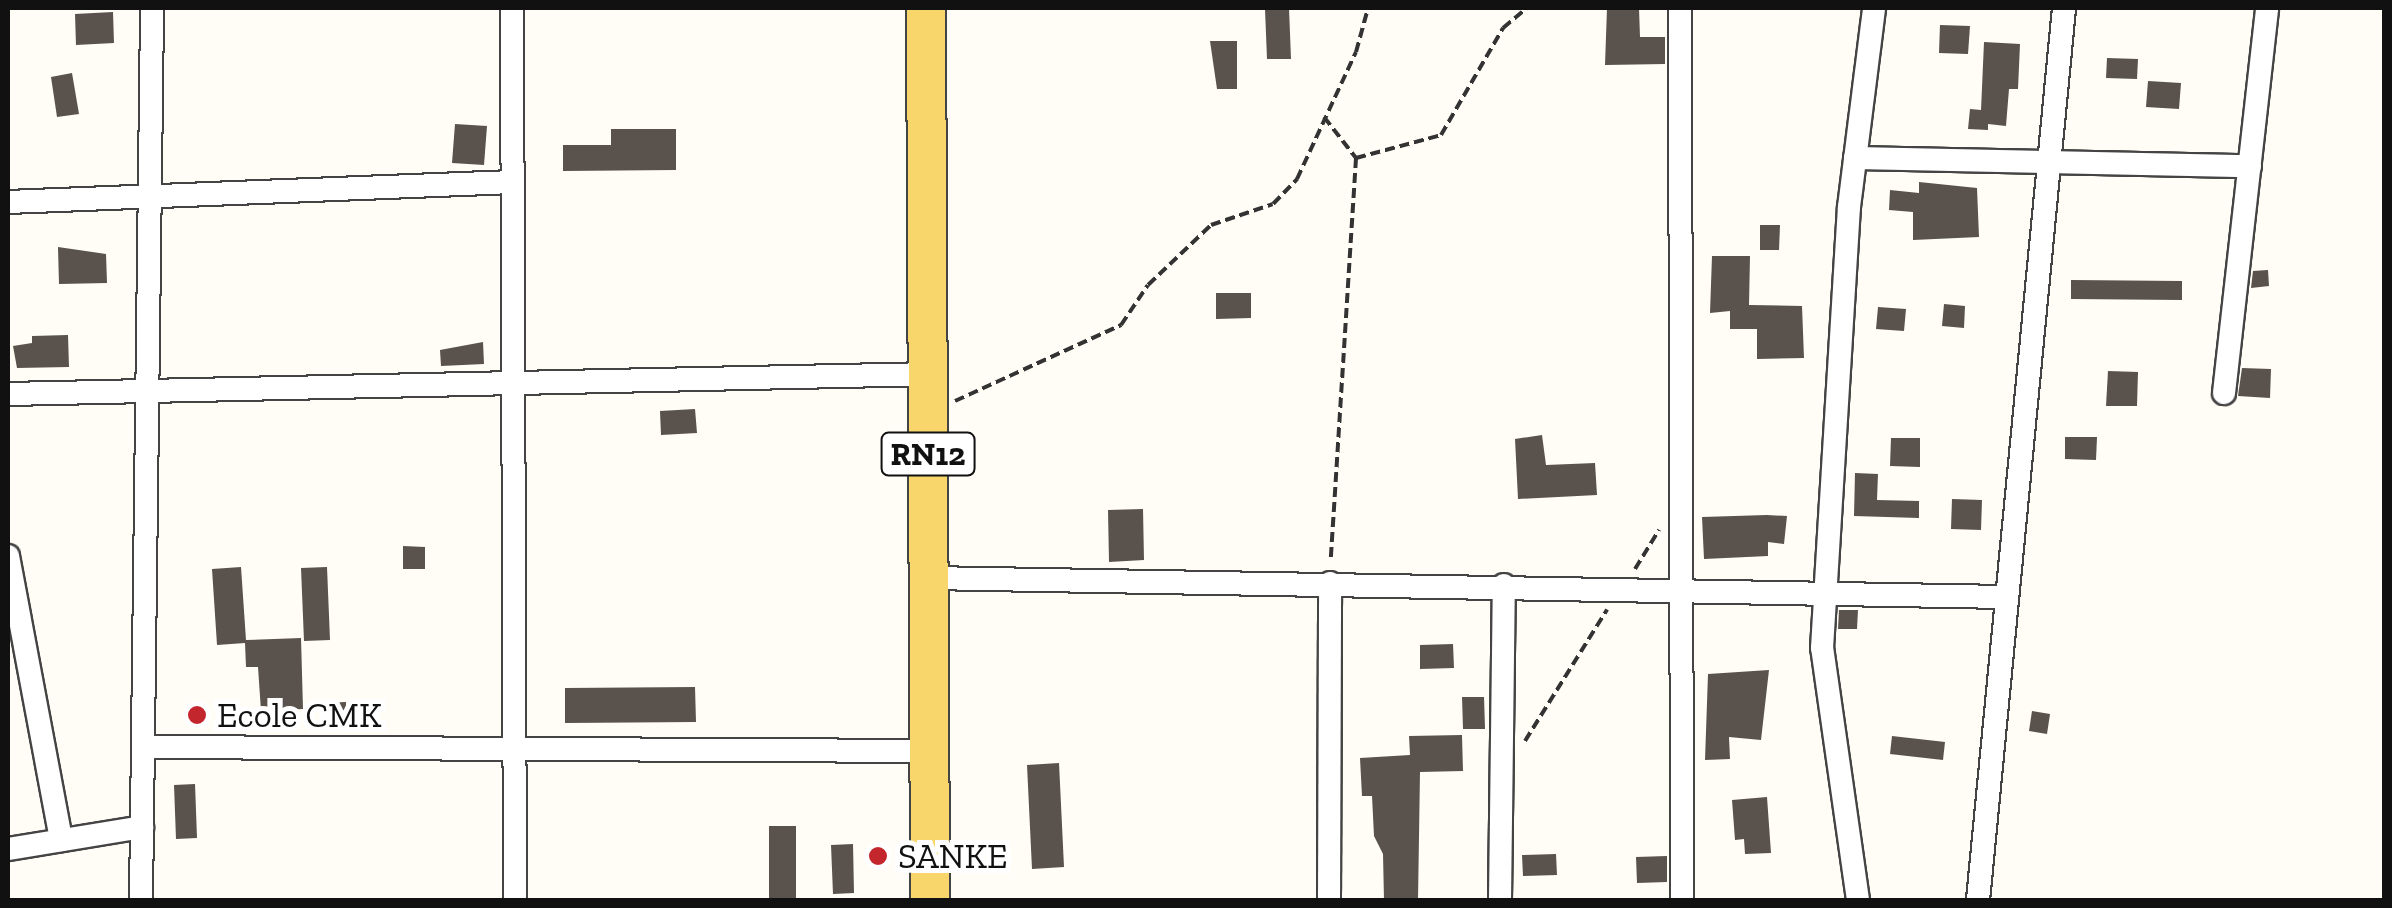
<!DOCTYPE html>
<html>
<head>
<meta charset="utf-8">
<style>
	body { margin:0 }
	#map { position:relative; width:2392px; height:908px; overflow:hidden; background:#fffdf5; font-family:"Zilla Slab",serif }
	div>[style] { position:absolute }
	.building>* { inset:0; background:#5a524d }
	.path>* { height:4px; margin-top:-2px; transform-origin:0; background:repeating-linear-gradient(90deg,#333 0 10px,transparent 0 15px) }
	.roads { filter:drop-shadow(2px 0 #444) drop-shadow(-2px 0 #444) drop-shadow(0 2px #444) drop-shadow(0 -2px #444) }
	.minor>* { height:22px; margin:-11px; padding:0 11px; transform-origin:11px; border-radius:11px; background:#fff }
	.primary>* { height:38px; margin:-19px; padding:0 19px; transform-origin:19px; border-radius:19px; background:#f9d66b }
	.dots>* { width:28px; height:28px; translate:-50% -50%; box-sizing:border-box; border:5px solid #fff; border-radius:50% }
	span { translate:-50% -50%; white-space:nowrap; text-align:center; line-height:1.15; -webkit-text-stroke:10px #fff; paint-order:stroke }
	.shield-label span { padding:2px 8px; background:#fff; border:2px solid; border-radius:8px; -webkit-text-stroke-width:0 }
	.shield-label { font-size:32px; color:#111; font-weight:700 }
	.poi-label { font-size:35px; color:#111 }
	.left { translate:0 -50%; text-align:left }
	.frame { position:absolute; inset:0; border:10px solid #111; pointer-events:none }
</style>
</head>
<body>
<div id="map">
	<div class="building">
		<i style="clip-path:polygon(1289px 8px,1291px 59px,1267px 59px,1265px 9px)"></i>
		<i style="clip-path:polygon(1607px 8px,1639px 8px,1640px 37px,1665px 37px,1665px 64px,1605px 65px)"></i>
		<i style="clip-path:polygon(113px 12px,114px 43px,76px 45px,75px 14px)"></i>
		<i style="clip-path:polygon(1940px 25px,1970px 26px,1968px 54px,1939px 53px)"></i>
		<i style="clip-path:polygon(1210px 41px,1237px 41px,1237px 89px,1217px 89px)"></i>
		<i style="clip-path:polygon(1984px 42px,2020px 44px,2018px 89px,2009px 89px,2006px 126px,1988px 124px,1988px 130px,1968px 129px,1970px 109px,1981px 110px)"></i>
		<i style="clip-path:polygon(2107px 58px,2138px 59px,2137px 79px,2106px 78px)"></i>
		<i style="clip-path:polygon(72px 73px,79px 114px,57px 117px,51px 77px)"></i>
		<i style="clip-path:polygon(2148px 81px,2181px 83px,2179px 109px,2146px 107px)"></i>
		<i style="clip-path:polygon(455px 124px,487px 126px,484px 165px,452px 163px)"></i>
		<i style="clip-path:polygon(611px 129px,676px 129px,676px 170px,563px 171px,563px 145px,611px 145px)"></i>
		<i style="clip-path:polygon(1919px 182px,1977px 188px,1979px 237px,1913px 240px,1913px 212px,1889px 210px,1890px 190px,1919px 193px)"></i>
		<i style="clip-path:polygon(1760px 225px,1780px 225px,1779px 250px,1760px 250px)"></i>
		<i style="clip-path:polygon(58px 247px,106px 254px,107px 283px,59px 284px)"></i>
		<i style="clip-path:polygon(1712px 256px,1750px 256px,1749px 305px,1802px 306px,1804px 358px,1757px 359px,1757px 329px,1730px 329px,1730px 311px,1710px 313px)"></i>
		<i style="clip-path:polygon(2268px 270px,2269px 286px,2251px 288px,2253px 271px)"></i>
		<i style="clip-path:polygon(2071px 280px,2182px 281px,2182px 300px,2071px 299px)"></i>
		<i style="clip-path:polygon(1216px 293px,1251px 293px,1251px 318px,1216px 319px)"></i>
		<i style="clip-path:polygon(1944px 304px,1965px 306px,1964px 328px,1942px 326px)"></i>
		<i style="clip-path:polygon(1878px 307px,1906px 309px,1904px 331px,1876px 329px)"></i>
		<i style="clip-path:polygon(68px 335px,69px 367px,17px 368px,13px 346px,32px 343px,32px 336px)"></i>
		<i style="clip-path:polygon(483px 342px,484px 364px,441px 366px,440px 350px)"></i>
		<i style="clip-path:polygon(2242px 368px,2271px 369px,2270px 398px,2238px 396px)"></i>
		<i style="clip-path:polygon(2108px 371px,2138px 372px,2137px 406px,2106px 406px)"></i>
		<i style="clip-path:polygon(695px 409px,697px 433px,661px 435px,660px 411px)"></i>
		<i style="clip-path:polygon(1542px 435px,1546px 465px,1595px 463px,1597px 495px,1518px 499px,1515px 439px)"></i>
		<i style="clip-path:polygon(2065px 437px,2097px 437px,2096px 460px,2065px 459px)"></i>
		<i style="clip-path:polygon(1891px 438px,1920px 438px,1920px 467px,1890px 466px)"></i>
		<i style="clip-path:polygon(1855px 473px,1878px 474px,1877px 500px,1919px 501px,1919px 518px,1854px 516px)"></i>
		<i style="clip-path:polygon(1952px 499px,1982px 500px,1981px 530px,1951px 529px)"></i>
		<i style="clip-path:polygon(1143px 509px,1144px 560px,1109px 562px,1108px 510px)"></i>
		<i style="clip-path:polygon(1767px 515px,1787px 516px,1784px 544px,1768px 542px,1768px 556px,1704px 559px,1702px 517px)"></i>
		<i style="clip-path:polygon(403px 546px,425px 547px,425px 569px,403px 569px)"></i>
		<i style="clip-path:polygon(241px 567px,246px 640px,301px 638px,303px 709px,261px 711px,258px 667px,246px 667px,245px 643px,217px 645px,212px 569px)"></i>
		<i style="clip-path:polygon(327px 567px,330px 640px,304px 641px,301px 568px)"></i>
		<i style="clip-path:polygon(1839px 610px,1858px 610px,1857px 629px,1838px 629px)"></i>
		<i style="clip-path:polygon(1453px 644px,1454px 668px,1420px 669px,1420px 645px)"></i>
		<i style="clip-path:polygon(1769px 670px,1761px 740px,1729px 737px,1730px 759px,1705px 760px,1708px 674px)"></i>
		<i style="clip-path:polygon(695px 687px,696px 722px,565px 723px,565px 688px)"></i>
		<i style="clip-path:polygon(1462px 697px,1484px 697px,1485px 729px,1463px 729px)"></i>
		<i style="clip-path:polygon(346px 702px,346px 720px,322px 720px,322px 703px)"></i>
		<i style="clip-path:polygon(2032px 711px,2050px 714px,2047px 734px,2029px 731px)"></i>
		<i style="clip-path:polygon(1462px 735px,1463px 771px,1420px 772px,1418px 900px,1384px 900px,1383px 854px,1374px 836px,1372px 796px,1362px 796px,1360px 758px,1410px 755px,1409px 736px)"></i>
		<i style="clip-path:polygon(1892px 736px,1945px 742px,1943px 760px,1890px 754px)"></i>
		<i style="clip-path:polygon(1059px 763px,1064px 867px,1032px 869px,1027px 765px)"></i>
		<i style="clip-path:polygon(195px 784px,197px 838px,176px 839px,174px 785px)"></i>
		<i style="clip-path:polygon(1767px 797px,1771px 853px,1745px 854px,1744px 839px,1735px 840px,1732px 800px)"></i>
		<i style="clip-path:polygon(769px 826px,796px 826px,796px 900px,769px 900px)"></i>
		<i style="clip-path:polygon(853px 844px,854px 893px,833px 894px,831px 845px)"></i>
		<i style="clip-path:polygon(1556px 854px,1557px 875px,1523px 876px,1522px 855px)"></i>
		<i style="clip-path:polygon(1667px 856px,1667px 882px,1637px 883px,1636px 857px)"></i>
	</div>
	<div class="path">
		<i style="left:1324px;top:117px;width:52px;rotate:52deg"></i>
		<i style="left:1356px;top:158px;width:403px;rotate:93.6deg"></i>
		<i style="left:1356px;top:158px;width:88px;rotate:-15.1deg"></i>
		<i style="left:1441px;top:135px;width:124px;rotate:-59.9deg"></i>
		<i style="left:1503px;top:28px;width:31px;rotate:-40deg"></i>
		<i style="left:955px;top:401px;width:183px;rotate:-24.6deg"></i>
		<i style="left:1121px;top:325px;width:48px;rotate:-56deg"></i>
		<i style="left:1148px;top:285px;width:87px;rotate:-43.6deg"></i>
		<i style="left:1211px;top:225px;width:65px;rotate:-18.7deg"></i>
		<i style="left:1273px;top:204px;width:35px;rotate:-46deg"></i>
		<i style="left:1297px;top:179px;width:140px;rotate:-65.1deg"></i>
		<i style="left:1356px;top:52px;width:46px;rotate:-74.7deg"></i>
		<i style="left:1635px;top:569px;width:46px;rotate:-58.4deg"></i>
		<i style="left:1525px;top:741px;width:155px;rotate:-58deg"></i>
	</div>
	<div class="roads">
		<div class="minor">
			<i style="left:512px;top:8px;width:892px;rotate:89.81deg"></i>
			<i style="left:1680px;top:8px;width:892px;rotate:89.87deg"></i>
			<i style="left:1855px;top:158px;width:395px;rotate:1.2deg"></i>
			<i style="left:8px;top:202px;width:504px;rotate:-2.27deg"></i>
			<i style="left:2224px;top:393px;width:387px;rotate:-83.6deg"></i>
			<i style="left:8px;top:394px;width:921px;rotate:-1.24deg"></i>
			<i style="left:8px;top:556px;width:289px;rotate:79.4deg"></i>
			<i style="left:928px;top:578px;width:1079px;rotate:1.01deg"></i>
			<i style="left:143px;top:747px;width:784px;rotate:0.29deg"></i>
			<i style="left:8px;top:849px;width:136px;rotate:-9.3deg"></i>
			<i style="left:141px;top:900px;width:892px;rotate:-89.29deg"></i>
			<i style="left:1329px;top:900px;width:317px;rotate:-89.8deg"></i>
			<i style="left:1500px;top:900px;width:315px;rotate:-89.3deg"></i>
			<i style="left:1858px;top:900px;width:255px;rotate:-98.1deg"></i>
			<i style="left:1822px;top:648px;width:442px;rotate:-86.5deg"></i>
			<i style="left:1849px;top:207px;width:201px;rotate:-82.8deg"></i>
			<i style="left:1978px;top:900px;width:896px;rotate:-84.49deg"></i>
		</div>
		<div class="primary">
			<i style="left:926px;top:8px;width:892px;rotate:89.74deg"></i>
		</div>
	</div>
	<div class="dots">
		<i style="left:197px;top:715px;background:#c4262e"></i>
		<i style="left:878px;top:856px;background:#c4262e"></i>
	</div>
	<div class="shield-label">
		<span style="left:928px;top:454px">RN12</span>
	</div>
	<div class="poi-label">
		<span class="left" style="left:217px;top:715px">Ecole CMK</span>
		<span class="left" style="left:898px;top:856px">SANKE</span>
	</div>
	<div class="frame"></div>
</div>
</body>
</html>
